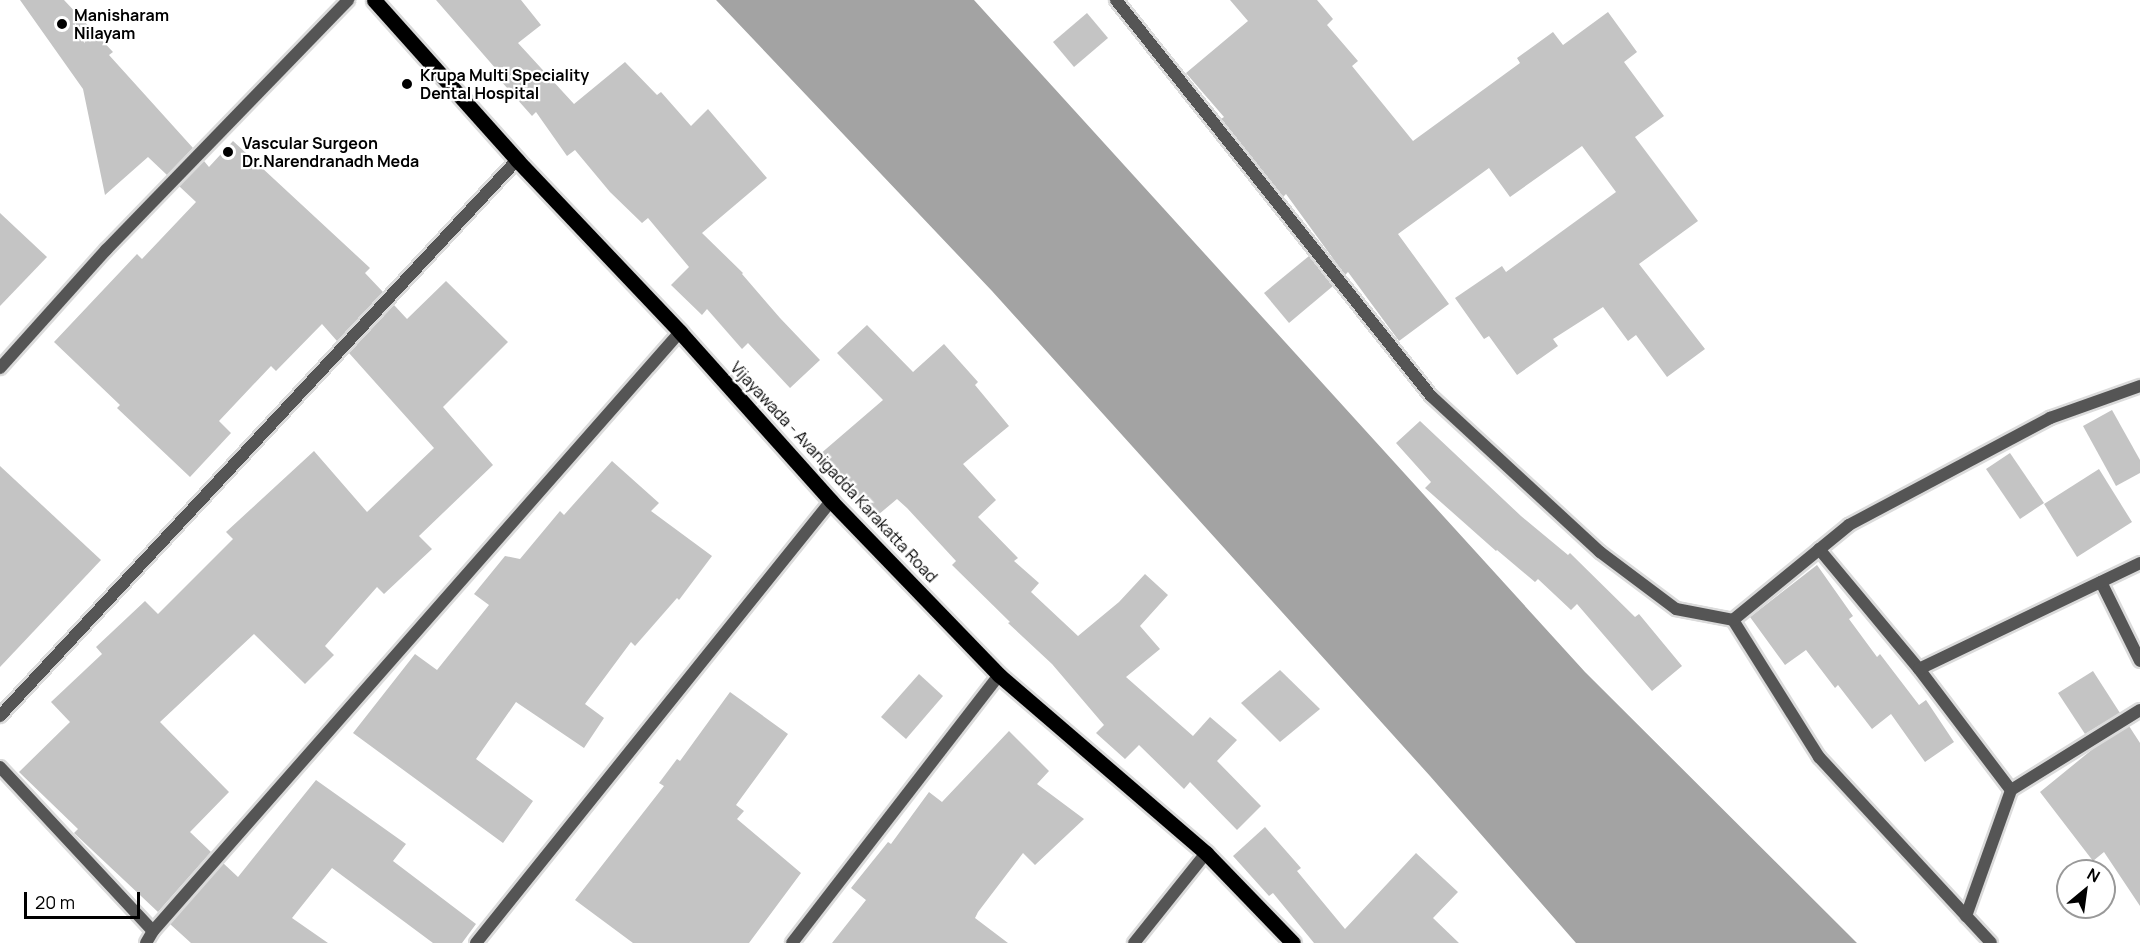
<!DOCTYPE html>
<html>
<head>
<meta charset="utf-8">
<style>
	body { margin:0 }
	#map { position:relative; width:2140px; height:943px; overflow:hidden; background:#fff; font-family:Manrope,sans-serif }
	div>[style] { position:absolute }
	.water>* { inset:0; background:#a3a3a3 }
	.building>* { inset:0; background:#c4c4c4 }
	.roads { filter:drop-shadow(2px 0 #dbdbdb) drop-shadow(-2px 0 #dbdbdb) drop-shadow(0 2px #dbdbdb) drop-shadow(0 -2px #dbdbdb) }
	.minor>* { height:12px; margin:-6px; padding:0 6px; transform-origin:6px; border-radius:6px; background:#555 }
	.primary>* { height:15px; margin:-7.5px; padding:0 7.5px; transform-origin:7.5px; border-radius:7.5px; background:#000 }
	.dots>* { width:16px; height:16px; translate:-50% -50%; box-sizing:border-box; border:3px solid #fff; border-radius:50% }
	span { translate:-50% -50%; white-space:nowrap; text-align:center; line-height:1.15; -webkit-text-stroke:4.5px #fff; paint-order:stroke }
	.poi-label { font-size:16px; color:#000; font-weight:700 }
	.left { translate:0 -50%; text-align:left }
	.street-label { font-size:16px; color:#000 }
	.north { position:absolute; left:2056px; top:859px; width:60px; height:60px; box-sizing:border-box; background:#fff; border:2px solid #999; border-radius:50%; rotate:29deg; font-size:16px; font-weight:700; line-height:24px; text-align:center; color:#000 }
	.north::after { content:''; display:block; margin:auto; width:21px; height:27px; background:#000; clip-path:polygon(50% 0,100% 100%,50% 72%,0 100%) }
	.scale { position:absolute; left:24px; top:892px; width:116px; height:27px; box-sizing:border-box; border:3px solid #000; border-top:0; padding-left:8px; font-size:18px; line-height:21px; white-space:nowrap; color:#000; -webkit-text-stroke:4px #fff; paint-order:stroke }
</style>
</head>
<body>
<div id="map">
	<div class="water">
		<i style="clip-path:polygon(716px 0,974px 0,1585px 672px,1857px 943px,1576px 943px,1430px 776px,992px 291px)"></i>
	</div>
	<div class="building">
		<i style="clip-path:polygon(20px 0,64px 0,113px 52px,109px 55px,193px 148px,167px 175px,148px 157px,105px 195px,83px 89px)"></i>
		<i style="clip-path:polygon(436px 0,521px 0,541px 25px,518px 43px,574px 104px,625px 62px,657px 95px,661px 92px,691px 126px,708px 109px,767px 178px,702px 233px,743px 273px,742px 274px,780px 318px,820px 360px,790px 388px,748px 343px,742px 349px,707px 309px,702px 315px,671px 285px,689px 267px,648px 218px,642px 223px,610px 192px,575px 150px,567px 156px,536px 112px,532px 116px,500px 80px,503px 77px)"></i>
		<i style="clip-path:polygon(1230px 0,1317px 0,1333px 19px,1327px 25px,1358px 61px,1352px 66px,1413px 141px,1520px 63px,1517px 58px,1553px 32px,1563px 45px,1608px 12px,1637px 52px,1624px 62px,1664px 116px,1635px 137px,1698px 221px,1639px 264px,1705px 349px,1667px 377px,1636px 335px,1628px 341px,1603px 307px,1553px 339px,1558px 346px,1517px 375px,1489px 336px,1484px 339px,1455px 298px,1502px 266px,1506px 272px,1616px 192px,1582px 146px,1510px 197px,1489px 168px,1398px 234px,1449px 304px,1399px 341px,1348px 272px,1345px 275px,1286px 194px,1283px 197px,1221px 119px,1224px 117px,1186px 73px,1248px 21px)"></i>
		<i style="clip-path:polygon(1087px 13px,1108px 38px,1074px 67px,1053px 42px)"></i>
		<i style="clip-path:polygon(233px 141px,370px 268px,365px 273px,383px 292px,337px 341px,322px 324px,276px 371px,271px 366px,219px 421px,231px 433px,190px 477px,117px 408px,120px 405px,54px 342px,137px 254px,142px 259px,196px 202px,179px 186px,204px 161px,209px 167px)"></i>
		<i style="clip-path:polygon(0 213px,47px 257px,0 306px)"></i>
		<i style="clip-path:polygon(1309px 256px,1333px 286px,1289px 323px,1264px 293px)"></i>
		<i style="clip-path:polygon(446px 281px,508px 342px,443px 407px,493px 465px,419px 536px,432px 549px,384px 594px,377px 587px,325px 646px,334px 655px,305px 684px,254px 634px,160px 722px,229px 792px,190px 832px,211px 852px,158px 912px,74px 833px,78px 829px,19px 772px,70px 722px,51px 702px,102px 654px,96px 647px,145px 601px,158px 614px,233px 539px,226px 532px,314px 451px,367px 512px,434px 448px,349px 353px,394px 305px,407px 319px)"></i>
		<i style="clip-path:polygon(867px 325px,913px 372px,944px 344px,978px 382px,975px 385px,1009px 426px,963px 464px,996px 500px,978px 517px,1018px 558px,1014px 561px,1039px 583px,1031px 592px,1078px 636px,1119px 602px,1145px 574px,1168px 595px,1140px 626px,1160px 649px,1126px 677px,1193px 736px,1210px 717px,1237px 740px,1217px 761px,1261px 806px,1237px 830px,1190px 782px,1184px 789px,1139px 745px,1125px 759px,1096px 733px,1104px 725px,1052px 664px,1008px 623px,1010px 622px,952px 565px,956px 561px,907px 508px,897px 499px,872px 520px,846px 488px,848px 486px,819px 455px,883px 400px,837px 353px)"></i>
		<i style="clip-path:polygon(2112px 410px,2140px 460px,2140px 473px,2116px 486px,2083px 426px)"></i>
		<i style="clip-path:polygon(1420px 421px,1521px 516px,1568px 555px,1570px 553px,1635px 617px,1639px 614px,1682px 666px,1652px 691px,1577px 604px,1571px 610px,1538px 579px,1535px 582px,1497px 550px,1496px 551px,1425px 488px,1431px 482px,1396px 443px)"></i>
		<i style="clip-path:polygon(2010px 453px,2044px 503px,2020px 519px,1986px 469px)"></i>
		<i style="clip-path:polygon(612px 461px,659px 503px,651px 511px,712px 556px,679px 600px,677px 598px,635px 646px,631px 642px,585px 704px,604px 718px,584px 748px,516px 702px,476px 759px,533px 801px,503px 843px,353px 733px,415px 654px,437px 670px,489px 605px,474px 594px,505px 556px,520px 559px,560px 511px,564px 515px)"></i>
		<i style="clip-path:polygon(0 466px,101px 560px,0 667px)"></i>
		<i style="clip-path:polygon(2099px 469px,2132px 522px,2077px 557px,2044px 504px)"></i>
		<i style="clip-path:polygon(1817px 565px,1853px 616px,1849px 619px,1877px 657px,1880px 654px,1919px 705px,1926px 700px,1954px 742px,1925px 762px,1891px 714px,1872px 729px,1838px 685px,1835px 688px,1806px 650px,1785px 665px,1750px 617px)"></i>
		<i style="clip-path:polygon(1280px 670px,1320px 709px,1280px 742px,1241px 703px)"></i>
		<i style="clip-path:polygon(2093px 671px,2120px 713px,2085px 734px,2058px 693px)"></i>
		<i style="clip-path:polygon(919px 674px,943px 696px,906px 739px,881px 717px)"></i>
		<i style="clip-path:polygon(730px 692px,788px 734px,736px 805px,744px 811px,737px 819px,801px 873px,749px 943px,633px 943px,575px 900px,664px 786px,659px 783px,677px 759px,680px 761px)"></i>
		<i style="clip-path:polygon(2129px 726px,2140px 743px,2140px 906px,2104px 852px,2093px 861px,2040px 792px,2094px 748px)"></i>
		<i style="clip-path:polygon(1009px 731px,1049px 771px,1037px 784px,1084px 819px,1035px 865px,1023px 853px,978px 912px,975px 918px,1008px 943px,832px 943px,866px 900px,851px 888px,888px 842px,891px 844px,929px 792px,942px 802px)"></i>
		<i style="clip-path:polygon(316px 780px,406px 844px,393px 861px,476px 924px,462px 943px,433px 943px,332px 868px,292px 918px,328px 943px,191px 943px,170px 924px,223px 863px,238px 877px)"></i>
		<i style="clip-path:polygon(1265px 827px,1301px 868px,1297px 871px,1345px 929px,1416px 853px,1458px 892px,1433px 918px,1459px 943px,1314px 943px,1273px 893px,1269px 896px,1233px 856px)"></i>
	</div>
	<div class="roads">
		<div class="minor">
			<i style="left:1116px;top:0;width:506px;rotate:51.5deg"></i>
			<i style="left:1431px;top:396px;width:230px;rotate:42.7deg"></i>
			<i style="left:1600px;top:552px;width:95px;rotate:36.9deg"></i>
			<i style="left:1676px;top:609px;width:58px;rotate:10.9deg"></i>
			<i style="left:1733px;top:620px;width:162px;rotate:57.9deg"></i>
			<i style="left:1819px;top:757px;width:253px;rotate:47.2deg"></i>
			<i style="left:0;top:368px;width:159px;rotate:-48.1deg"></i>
			<i style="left:106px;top:250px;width:348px;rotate:-45.9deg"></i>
			<i style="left:1819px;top:549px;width:156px;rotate:50.2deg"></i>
			<i style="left:1919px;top:669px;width:152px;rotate:52.8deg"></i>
			<i style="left:2011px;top:790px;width:152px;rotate:-31.8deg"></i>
			<i style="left:2101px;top:582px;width:88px;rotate:63.7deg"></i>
			<i style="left:1733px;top:620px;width:150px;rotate:-39.3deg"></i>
			<i style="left:1849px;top:525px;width:228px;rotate:-28deg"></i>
			<i style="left:2050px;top:418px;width:96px;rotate:-19.6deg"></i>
			<i style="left:1919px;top:669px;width:245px;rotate:-25.6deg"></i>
			<i style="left:0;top:716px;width:759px;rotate:-47.08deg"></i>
			<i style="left:0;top:767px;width:224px;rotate:47deg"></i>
			<i style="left:153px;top:931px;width:14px;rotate:120deg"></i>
			<i style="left:1966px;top:916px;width:134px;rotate:-70.3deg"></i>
			<i style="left:153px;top:931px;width:798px;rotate:-48.66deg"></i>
			<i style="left:476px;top:943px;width:567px;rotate:-51.23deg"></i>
			<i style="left:792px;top:943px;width:339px;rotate:-52.3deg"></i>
			<i style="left:1134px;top:943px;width:115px;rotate:-51.3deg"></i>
		</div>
		<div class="primary">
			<i style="left:374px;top:0;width:215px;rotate:48.2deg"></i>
			<i style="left:517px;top:160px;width:237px;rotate:46.5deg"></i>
			<i style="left:680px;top:332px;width:227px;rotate:48.2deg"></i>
			<i style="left:831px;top:501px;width:242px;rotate:46deg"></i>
			<i style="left:999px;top:675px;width:273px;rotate:40.7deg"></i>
			<i style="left:1206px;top:853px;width:125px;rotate:46deg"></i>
		</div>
	</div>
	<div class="dots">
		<i style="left:62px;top:24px;background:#000"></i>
		<i style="left:407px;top:84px;background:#000"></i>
		<i style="left:228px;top:152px;background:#000"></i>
	</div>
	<div class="poi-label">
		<span class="left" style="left:74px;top:24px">Manisharam<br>Nilayam</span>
		<span class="left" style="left:420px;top:84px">Krupa Multi Speciality<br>Dental Hospital</span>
		<span class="left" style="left:242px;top:152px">Vascular Surgeon<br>Dr.Narendranadh Meda</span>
	</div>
	<div class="street-label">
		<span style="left:834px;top:472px;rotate:47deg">Vijayawada - Avanigadda Karakatta Road</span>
	</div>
	<div class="north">N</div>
	<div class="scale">20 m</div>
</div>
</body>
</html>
